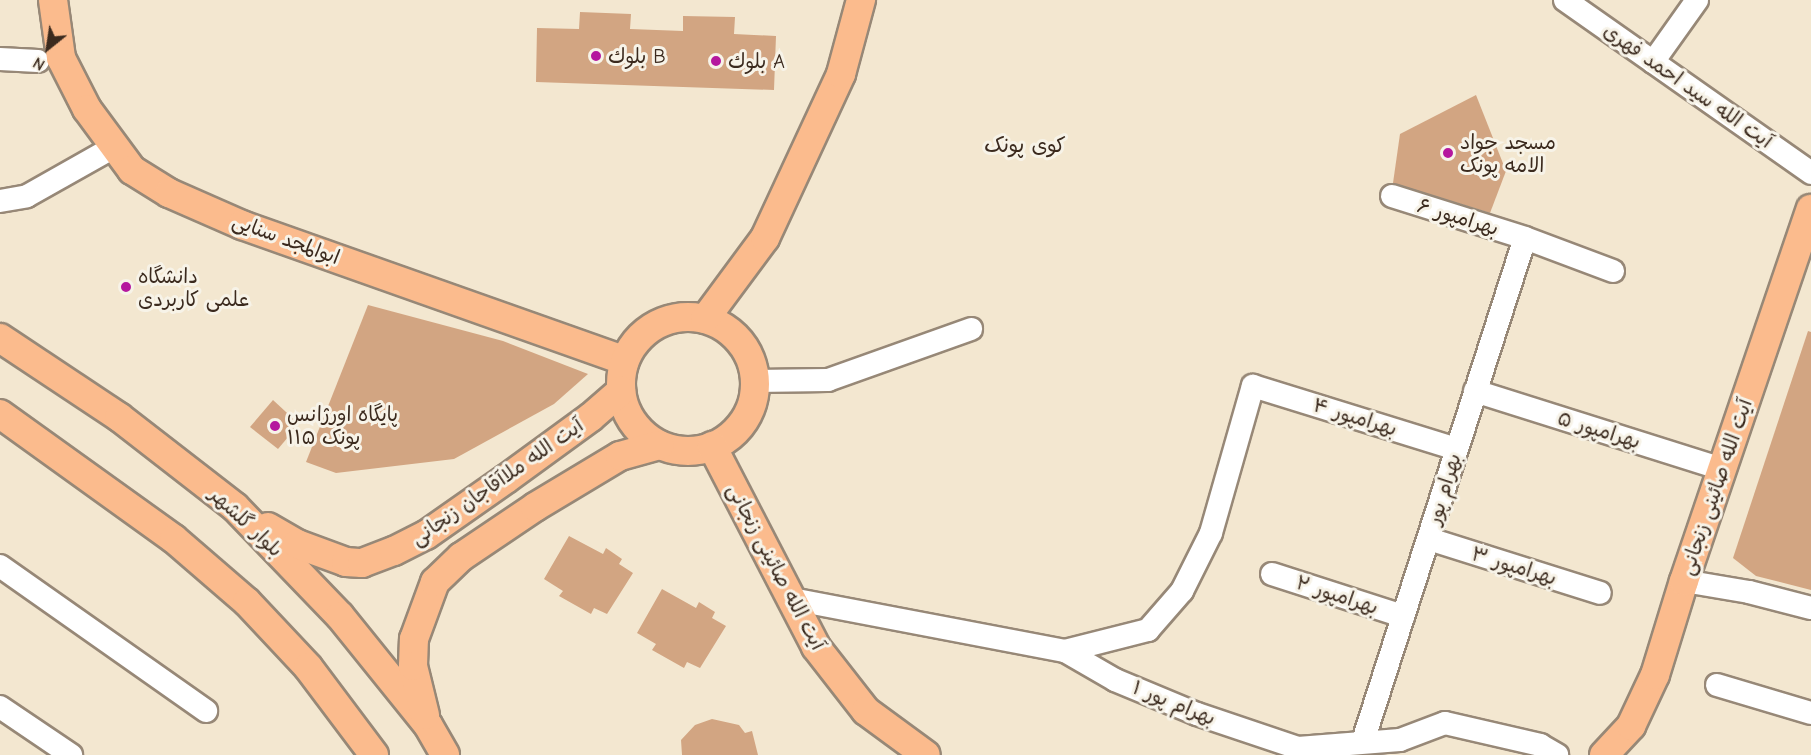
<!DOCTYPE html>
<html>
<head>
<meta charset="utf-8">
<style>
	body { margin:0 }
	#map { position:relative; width:1811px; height:755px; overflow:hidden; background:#f3e7d0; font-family:"Comic Neue","Playpen Sans Arabic",sans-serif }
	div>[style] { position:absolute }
	.building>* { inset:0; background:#d2a582 }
	.roads { filter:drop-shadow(2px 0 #978877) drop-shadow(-2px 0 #978877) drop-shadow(0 2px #978877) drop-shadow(0 -2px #978877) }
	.minor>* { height:22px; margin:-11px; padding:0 11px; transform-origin:11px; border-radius:11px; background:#fff }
	.major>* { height:28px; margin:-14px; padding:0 14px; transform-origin:14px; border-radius:14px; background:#fbbb8d }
	.major>.ring { margin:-14px; padding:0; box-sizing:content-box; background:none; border:28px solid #fbbb8d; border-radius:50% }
	.dots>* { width:16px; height:16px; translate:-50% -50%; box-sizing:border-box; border:3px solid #f7f3e8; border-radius:50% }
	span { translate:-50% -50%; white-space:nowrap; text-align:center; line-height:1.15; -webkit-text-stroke:6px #f7f3e8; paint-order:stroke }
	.poi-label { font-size:20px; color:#3b2a1e }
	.left { translate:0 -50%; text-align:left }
	.street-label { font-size:20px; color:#3b2a1e }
	.neighbourhood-label { font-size:21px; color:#3b2a1e }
	.north { position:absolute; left:18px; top:18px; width:60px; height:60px; -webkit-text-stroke:4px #f7f3e8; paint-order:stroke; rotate:210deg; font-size:16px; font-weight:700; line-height:24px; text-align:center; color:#3b2a1e }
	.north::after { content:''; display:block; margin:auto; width:21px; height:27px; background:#3b2a1e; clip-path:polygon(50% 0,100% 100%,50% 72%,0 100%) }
</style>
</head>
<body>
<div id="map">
	<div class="building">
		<i style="clip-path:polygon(580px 12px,631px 14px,630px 29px,683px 31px,683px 16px,735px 17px,734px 34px,776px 36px,774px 90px,536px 82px,537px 28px,579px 29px)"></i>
		<i style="clip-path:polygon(1476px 95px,1506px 171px,1490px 213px,1393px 183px,1400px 134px)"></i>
		<i style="clip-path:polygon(368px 305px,503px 341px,588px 374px,554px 404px,454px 459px,336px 473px,306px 462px)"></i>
		<i style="clip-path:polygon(1808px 331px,1811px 332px,1811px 590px,1756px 576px,1733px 558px)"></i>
		<i style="clip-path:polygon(273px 400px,299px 424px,278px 449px,250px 427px)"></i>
		<i style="clip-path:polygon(569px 536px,603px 554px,606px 548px,622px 559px,619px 564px,633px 573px,607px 614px,594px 608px,591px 614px,559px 596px,563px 591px,544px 579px)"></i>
		<i style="clip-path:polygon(662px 589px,696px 608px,699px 602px,715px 612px,712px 618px,726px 626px,700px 668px,687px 662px,684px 668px,652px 650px,656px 644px,637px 633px)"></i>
		<i style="clip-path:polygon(712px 719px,739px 725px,745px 733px,752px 731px,758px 755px,682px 755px,681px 740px,695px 725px)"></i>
	</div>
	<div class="roads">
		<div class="minor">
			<i style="left:1565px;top:0;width:301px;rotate:35.1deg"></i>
			<i style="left:0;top:59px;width:38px;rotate:3deg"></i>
			<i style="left:1653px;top:62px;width:76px;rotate:-54.6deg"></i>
			<i style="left:1392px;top:196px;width:139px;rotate:17.5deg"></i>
			<i style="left:1525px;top:238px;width:94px;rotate:20.6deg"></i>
			<i style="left:0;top:201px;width:27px;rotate:-10deg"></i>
			<i style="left:27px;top:196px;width:100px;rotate:-29.4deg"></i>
			<i style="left:755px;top:381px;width:73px;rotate:-0.8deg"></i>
			<i style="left:828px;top:380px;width:152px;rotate:-19.6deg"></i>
			<i style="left:1475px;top:391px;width:259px;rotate:17.5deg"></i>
			<i style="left:1429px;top:539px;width:179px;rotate:17.5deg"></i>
			<i style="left:0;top:566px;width:252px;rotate:35.1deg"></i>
			<i style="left:1272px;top:574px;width:138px;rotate:17.8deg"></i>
			<i style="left:1684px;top:581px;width:66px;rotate:9.6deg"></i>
			<i style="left:1749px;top:592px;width:64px;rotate:14.5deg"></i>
			<i style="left:792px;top:599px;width:278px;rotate:10.8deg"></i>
			<i style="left:1065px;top:651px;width:58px;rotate:30.1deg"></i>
			<i style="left:1115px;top:680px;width:89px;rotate:22.5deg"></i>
			<i style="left:1197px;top:714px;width:107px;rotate:18.6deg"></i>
			<i style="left:1298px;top:748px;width:102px;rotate:-4.5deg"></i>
			<i style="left:1400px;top:740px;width:48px;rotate:-20.7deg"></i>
			<i style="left:1445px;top:723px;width:98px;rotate:13deg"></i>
			<i style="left:1540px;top:745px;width:20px;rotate:30deg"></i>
			<i style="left:1065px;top:651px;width:86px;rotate:-14.2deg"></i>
			<i style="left:1148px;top:630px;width:52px;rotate:-48.9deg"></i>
			<i style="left:1182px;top:591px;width:65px;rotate:-63.4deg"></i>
			<i style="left:1211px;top:533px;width:153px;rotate:-74.1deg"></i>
			<i style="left:1253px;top:386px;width:213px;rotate:17.2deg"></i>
			<i style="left:1717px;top:685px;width:98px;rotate:16.6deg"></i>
			<i style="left:0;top:707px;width:86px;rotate:34.1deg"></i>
			<i style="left:1363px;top:741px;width:528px;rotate:-72.15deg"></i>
		</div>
		<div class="major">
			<i style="left:53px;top:0;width:59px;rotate:82.1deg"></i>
			<i style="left:61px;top:58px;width:57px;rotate:63deg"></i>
			<i style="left:87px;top:109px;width:76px;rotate:53.6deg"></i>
			<i style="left:132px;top:170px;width:44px;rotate:31.9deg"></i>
			<i style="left:169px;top:193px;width:80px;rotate:23.7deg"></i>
			<i style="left:242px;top:225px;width:406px;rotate:19.5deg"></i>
			<i class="ring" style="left:621px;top:317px;width:106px;height:106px"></i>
			<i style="left:705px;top:319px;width:101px;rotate:-53.5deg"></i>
			<i style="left:765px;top:238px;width:181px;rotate:-65.1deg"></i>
			<i style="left:841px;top:74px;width:77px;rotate:-74.9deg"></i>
			<i style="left:0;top:338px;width:143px;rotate:33.6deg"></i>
			<i style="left:119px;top:417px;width:147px;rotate:37.8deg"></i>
			<i style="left:235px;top:507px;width:151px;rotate:46.1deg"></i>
			<i style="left:340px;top:616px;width:140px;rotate:51.1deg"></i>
			<i style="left:428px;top:725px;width:34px;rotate:60deg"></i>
			<i style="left:0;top:414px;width:214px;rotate:35.7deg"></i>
			<i style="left:174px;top:539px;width:96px;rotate:40.8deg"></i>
			<i style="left:247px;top:602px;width:89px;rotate:46.8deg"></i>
			<i style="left:308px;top:667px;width:110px;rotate:53.1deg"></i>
			<i style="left:712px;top:446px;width:226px;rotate:62.6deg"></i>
			<i style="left:816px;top:647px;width:81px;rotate:52deg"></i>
			<i style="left:866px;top:711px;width:74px;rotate:36.3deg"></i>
			<i style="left:268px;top:527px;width:34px;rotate:30deg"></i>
			<i style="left:297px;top:544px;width:52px;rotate:20.2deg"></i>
			<i style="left:346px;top:562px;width:16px;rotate:4deg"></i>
			<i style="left:362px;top:563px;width:34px;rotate:-21deg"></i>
			<i style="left:394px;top:551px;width:36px;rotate:-27deg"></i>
			<i style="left:426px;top:535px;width:98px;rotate:-35deg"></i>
			<i style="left:506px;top:479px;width:105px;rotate:-36.1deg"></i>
			<i style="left:591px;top:417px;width:40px;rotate:-41deg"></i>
			<i style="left:425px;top:715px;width:50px;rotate:-103.8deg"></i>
			<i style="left:413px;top:666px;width:27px;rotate:-88deg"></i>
			<i style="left:414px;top:639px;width:61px;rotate:-69.8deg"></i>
			<i style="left:435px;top:582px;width:36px;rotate:-44deg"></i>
			<i style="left:461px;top:557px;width:89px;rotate:-34deg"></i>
			<i style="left:535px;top:507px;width:99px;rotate:-31deg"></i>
			<i style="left:620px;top:456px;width:41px;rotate:-15.4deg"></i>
			<i style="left:1604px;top:755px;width:40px;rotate:-47deg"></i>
			<i style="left:1631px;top:726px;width:56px;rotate:-64.8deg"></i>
			<i style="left:1655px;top:675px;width:98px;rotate:-72.9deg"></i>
			<i style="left:1684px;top:581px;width:393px;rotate:-71.2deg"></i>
		</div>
	</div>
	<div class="dots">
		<i style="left:596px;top:56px;background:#b5179e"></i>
		<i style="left:716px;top:61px;background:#b5179e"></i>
		<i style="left:1448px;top:153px;background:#b5179e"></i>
		<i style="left:126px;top:287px;background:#b5179e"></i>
		<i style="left:275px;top:426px;background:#b5179e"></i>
	</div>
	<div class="poi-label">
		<span class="left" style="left:608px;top:56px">بلوك B</span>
		<span class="left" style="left:728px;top:61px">بلوك A</span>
		<span class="left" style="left:1460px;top:154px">مسجد جواد<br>الامه پونک</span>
		<span class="left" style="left:138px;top:288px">دانشگاه<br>علمی کاربردی</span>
		<span class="left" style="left:287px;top:426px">پایگاه اورژانس<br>۱۱۵ پونک</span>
	</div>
	<div class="street-label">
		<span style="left:1688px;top:86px;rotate:35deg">آیت الله سید احمد فهری</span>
		<span style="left:1458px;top:217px;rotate:17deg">بهرامپور ۶</span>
		<span style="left:286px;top:239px;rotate:20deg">ابوالمجد سنایی</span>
		<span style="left:1355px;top:417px;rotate:17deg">بهرامپور ۴</span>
		<span style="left:1599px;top:430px;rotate:17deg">بهرامپور ۵</span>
		<span style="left:497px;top:482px;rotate:-35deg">آیت الله ملاآقاجان زنجانی</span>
		<span style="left:1716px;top:487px;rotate:-71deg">آیت الله صائینی زنجانی</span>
		<span style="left:1444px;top:489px;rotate:-73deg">بهرام پور</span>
		<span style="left:246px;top:522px;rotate:43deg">بلوار گلشهر</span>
		<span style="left:1514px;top:566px;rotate:17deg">بهرامپور ۳</span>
		<span style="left:776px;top:567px;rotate:62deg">آیت الله صائینی زنجانی</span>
		<span style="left:1337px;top:595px;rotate:18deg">بهرامپور ۲</span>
		<span style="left:1174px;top:703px;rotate:22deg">بهرام پور ۱</span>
	</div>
	<div class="neighbourhood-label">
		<span style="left:1025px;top:145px">کوی پونک</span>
	</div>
	<div class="north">N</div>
</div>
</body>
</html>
